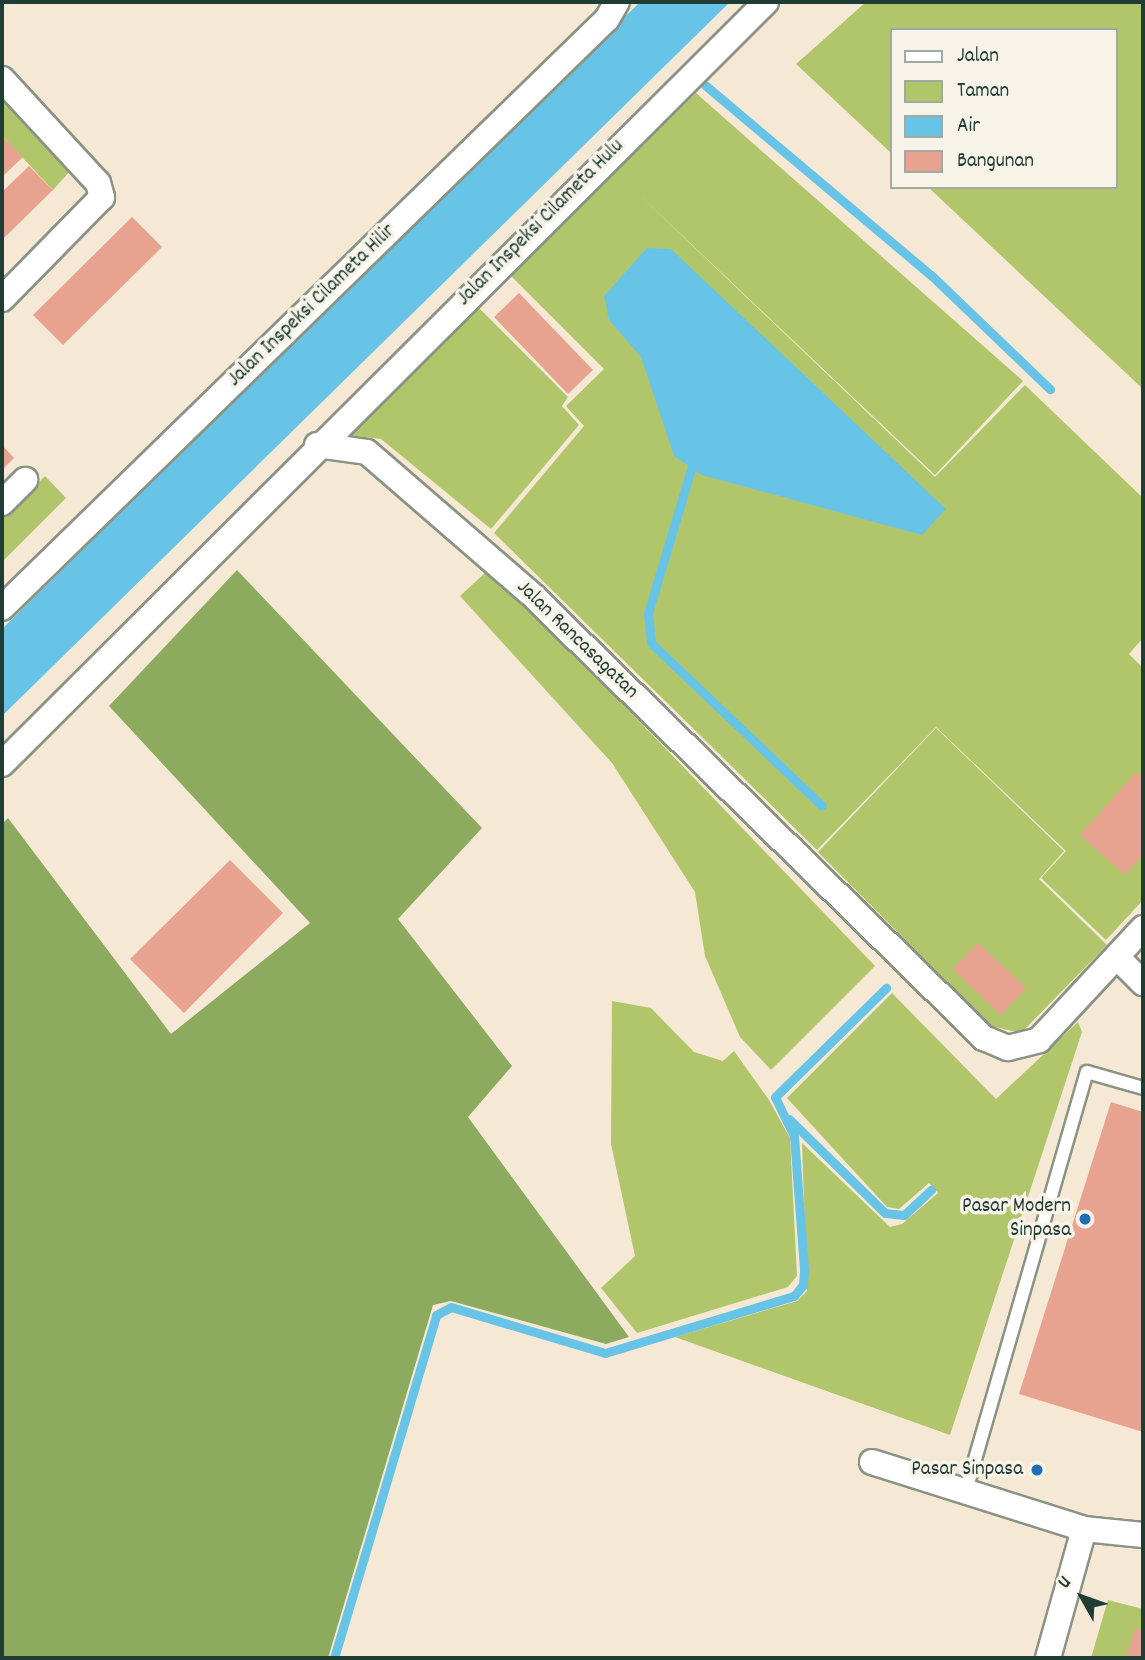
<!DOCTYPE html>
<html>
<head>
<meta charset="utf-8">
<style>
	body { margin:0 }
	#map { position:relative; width:1145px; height:1660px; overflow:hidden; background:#f5e9d5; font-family:Dekko,sans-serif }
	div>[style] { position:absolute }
	.green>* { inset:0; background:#b1c66a }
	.forest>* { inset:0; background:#8cab5e }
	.water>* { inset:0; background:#68c4e6 }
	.stream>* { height:9px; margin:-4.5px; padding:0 4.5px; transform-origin:4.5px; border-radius:4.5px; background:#68c4e6 }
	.building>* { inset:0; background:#e8a290 }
	.roads { filter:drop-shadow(2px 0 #8a9384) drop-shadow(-2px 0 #8a9384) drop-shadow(0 2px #8a9384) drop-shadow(0 -2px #8a9384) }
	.lane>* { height:12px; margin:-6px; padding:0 6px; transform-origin:6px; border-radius:6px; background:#fff }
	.street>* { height:24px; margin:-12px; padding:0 12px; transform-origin:12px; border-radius:12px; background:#fff }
	.dots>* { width:19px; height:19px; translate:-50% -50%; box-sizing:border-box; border:4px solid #f7f3e8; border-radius:50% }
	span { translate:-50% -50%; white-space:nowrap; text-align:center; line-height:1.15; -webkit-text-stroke:7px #f7f3e8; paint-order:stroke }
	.street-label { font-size:21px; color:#1f3d34 }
	.poi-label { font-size:21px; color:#1f3d34 }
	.right { translate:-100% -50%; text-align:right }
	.frame { position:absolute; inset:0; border:4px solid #1f3d34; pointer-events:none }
	.legend { position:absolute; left:890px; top:28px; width:228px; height:161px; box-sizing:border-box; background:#f7f3e8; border:2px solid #a1aaa0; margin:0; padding:9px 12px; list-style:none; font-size:21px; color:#1f3d34 }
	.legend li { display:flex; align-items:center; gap:14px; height:35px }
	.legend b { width:35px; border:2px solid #a1aaa0 }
	.north { position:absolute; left:1047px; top:1562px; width:70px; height:70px; -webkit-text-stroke:5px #f7f3e8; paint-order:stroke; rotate:310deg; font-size:19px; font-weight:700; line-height:28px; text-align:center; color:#1f3d34 }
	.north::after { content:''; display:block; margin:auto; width:24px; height:32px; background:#1f3d34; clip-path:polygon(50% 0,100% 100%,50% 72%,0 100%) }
</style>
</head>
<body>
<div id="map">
	<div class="green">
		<i style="clip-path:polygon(866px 2px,1143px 2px,1143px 389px,928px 187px,1115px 187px,1115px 30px,891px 30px,891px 153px,796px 64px)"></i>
		<i style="clip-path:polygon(696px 93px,1023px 381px,935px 475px,631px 187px,935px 477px,1025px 385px,1143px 498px,1143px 638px,1129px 654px,1143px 668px,1143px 900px,1106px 940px,1041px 878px,1066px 851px,936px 727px,817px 850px,494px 533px,584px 426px,566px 406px,604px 369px,510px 275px)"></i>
		<i style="clip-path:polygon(2px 100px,71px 170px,53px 190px,2px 136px)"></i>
		<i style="clip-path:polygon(476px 305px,568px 397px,562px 406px,579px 425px,491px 529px,381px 439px,347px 435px)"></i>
		<i style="clip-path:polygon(45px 476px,66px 498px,2px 562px,2px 519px)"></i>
		<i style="clip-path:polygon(487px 571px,515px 592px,875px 966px,771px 1070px,740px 1037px,705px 956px,695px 892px,612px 763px,460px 596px)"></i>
		<i style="clip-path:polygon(936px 728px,1064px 851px,1039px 879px,1107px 945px,1021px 1033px,991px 1026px,818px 852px)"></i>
		<i style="clip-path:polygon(892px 993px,996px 1099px,1078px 1022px,1082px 1032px,950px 1435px,675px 1337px,797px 1301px,807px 1291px,802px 1143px,890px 1227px,902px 1224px,938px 1193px,929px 1183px,899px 1209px,887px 1207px,787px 1098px)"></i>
		<i style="clip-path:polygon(612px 1001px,651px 1008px,694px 1052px,723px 1061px,734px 1051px,769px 1100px,790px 1138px,797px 1276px,788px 1287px,637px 1333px,601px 1288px,635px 1256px,611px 1144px)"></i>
		<i style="clip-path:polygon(1108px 1600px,1143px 1609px,1143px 1658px,1091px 1658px)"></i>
	</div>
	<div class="forest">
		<i style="clip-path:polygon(237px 570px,482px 828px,398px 919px,512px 1066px,468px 1117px,629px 1337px,606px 1344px,451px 1301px,433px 1305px,328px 1658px,2px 1658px,2px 824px,8px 818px,171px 1034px,310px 923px,109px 706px)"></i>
	</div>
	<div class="water">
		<i style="clip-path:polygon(640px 2px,730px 2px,2px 716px,2px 629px)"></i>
		<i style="clip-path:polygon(647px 248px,671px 249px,946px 509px,922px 535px,702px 475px,674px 456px,641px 357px,609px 320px,604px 296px)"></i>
	</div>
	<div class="stream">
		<i style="left:705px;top:85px;width:295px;rotate:40.1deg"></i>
		<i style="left:931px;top:275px;width:165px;rotate:43.8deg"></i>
		<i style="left:694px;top:459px;width:161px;rotate:106.6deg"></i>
		<i style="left:648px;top:613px;width:30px;rotate:84deg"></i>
		<i style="left:651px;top:643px;width:236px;rotate:43.6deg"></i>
		<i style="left:789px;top:1119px;width:134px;rotate:44.4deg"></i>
		<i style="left:885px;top:1213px;width:19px;rotate:6deg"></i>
		<i style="left:904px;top:1215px;width:37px;rotate:-43deg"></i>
		<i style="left:334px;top:1658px;width:358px;rotate:-73.4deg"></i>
		<i style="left:436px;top:1315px;width:17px;rotate:-28deg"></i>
		<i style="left:451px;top:1307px;width:161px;rotate:16.6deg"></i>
		<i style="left:605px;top:1353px;width:197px;rotate:-16.8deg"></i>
		<i style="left:794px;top:1296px;width:14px;rotate:-51deg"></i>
		<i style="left:803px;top:1285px;width:16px;rotate:-86deg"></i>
		<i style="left:804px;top:1269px;width:133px;rotate:-94.3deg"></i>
		<i style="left:794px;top:1136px;width:43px;rotate:-116deg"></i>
		<i style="left:775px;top:1097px;width:156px;rotate:-44.5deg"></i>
	</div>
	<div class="building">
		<i style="clip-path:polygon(2px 136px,23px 157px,2px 177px)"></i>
		<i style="clip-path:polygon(29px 166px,53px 190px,2px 240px,2px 192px)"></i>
		<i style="clip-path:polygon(132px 217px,162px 247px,63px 345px,33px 315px)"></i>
		<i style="clip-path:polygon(519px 293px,593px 370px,568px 394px,494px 317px)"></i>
		<i style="clip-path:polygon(2px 445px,14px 458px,2px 470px)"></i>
		<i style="clip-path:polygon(1136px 772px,1143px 779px,1143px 854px,1125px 875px,1080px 835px)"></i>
		<i style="clip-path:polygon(230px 860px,283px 913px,184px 1013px,130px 959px)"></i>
		<i style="clip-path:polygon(978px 943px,1026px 988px,1001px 1015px,953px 969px)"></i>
		<i style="clip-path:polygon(1111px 1102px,1143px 1112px,1143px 1432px,1019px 1394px)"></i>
		<i style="clip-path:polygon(1135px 1628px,1143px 1631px,1143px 1658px,1126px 1658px)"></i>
	</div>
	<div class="roads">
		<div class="lane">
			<i style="left:965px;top:1494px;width:439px;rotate:-73.9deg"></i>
			<i style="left:1087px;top:1072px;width:58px;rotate:15.9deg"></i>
		</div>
		<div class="street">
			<i style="left:2px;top:79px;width:142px;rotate:47.3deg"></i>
			<i style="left:98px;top:183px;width:15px;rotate:74deg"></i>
			<i style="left:102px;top:197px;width:143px;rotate:134.4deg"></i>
			<i style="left:317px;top:445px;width:50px;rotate:8deg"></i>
			<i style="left:367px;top:452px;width:216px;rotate:40.9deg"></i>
			<i style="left:530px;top:593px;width:636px;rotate:44.43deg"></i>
			<i style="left:984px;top:1038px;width:26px;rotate:23deg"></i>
			<i style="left:1008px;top:1048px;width:32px;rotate:-14deg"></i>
			<i style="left:1039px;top:1040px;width:153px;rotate:-47.1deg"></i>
			<i style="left:2px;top:503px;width:33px;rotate:-45deg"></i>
			<i style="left:2px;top:608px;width:844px;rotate:-44.23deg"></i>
			<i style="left:607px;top:19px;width:20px;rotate:-60deg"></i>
			<i style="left:2px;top:764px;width:1079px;rotate:-44.92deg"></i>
			<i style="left:1117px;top:957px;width:37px;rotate:45deg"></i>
			<i style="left:872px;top:1462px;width:222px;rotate:17.5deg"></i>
			<i style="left:1084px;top:1529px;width:59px;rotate:5.8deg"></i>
			<i style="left:1048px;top:1658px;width:134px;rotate:-74.4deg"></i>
		</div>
	</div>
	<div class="dots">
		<i style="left:1085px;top:1219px;background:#1f6fb2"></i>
		<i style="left:1037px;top:1470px;background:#1f6fb2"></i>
	</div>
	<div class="street-label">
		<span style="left:541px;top:223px;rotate:-45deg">Jalan Inspeksi Cilameta Hulu</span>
		<span style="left:312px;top:306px;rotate:-44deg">Jalan Inspeksi Cilameta Hilir</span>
		<span style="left:577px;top:640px;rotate:44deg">Jalan Rancasagatan</span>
	</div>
	<div class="poi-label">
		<span class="right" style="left:1071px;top:1219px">Pasar Modern<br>Sinpasa</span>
		<span class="right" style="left:1023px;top:1470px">Pasar Sinpasa</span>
	</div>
	<div class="frame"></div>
	<ul class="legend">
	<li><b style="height:9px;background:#fff"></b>Jalan</li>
	<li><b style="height:19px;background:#b1c66a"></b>Taman</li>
	<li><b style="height:19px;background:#68c4e6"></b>Air</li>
	<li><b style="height:19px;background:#e8a290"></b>Bangunan</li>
	</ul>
	<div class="north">U</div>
</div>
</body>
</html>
